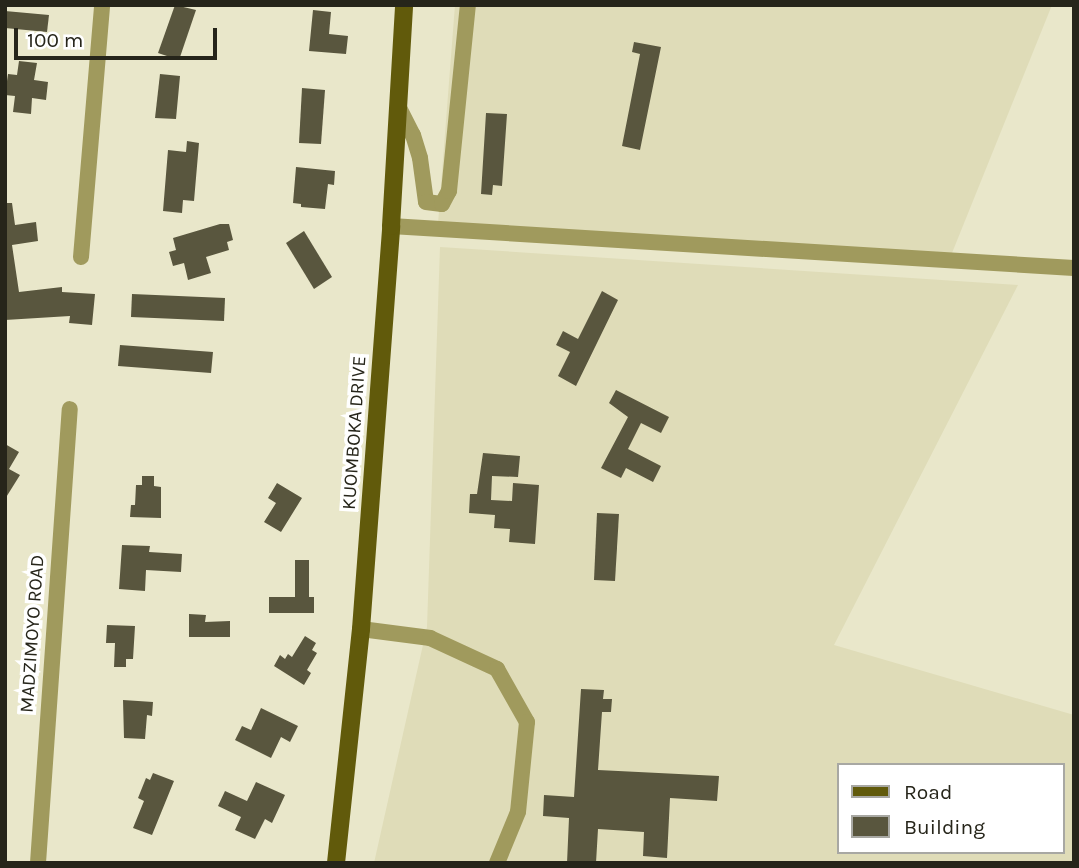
<!DOCTYPE html>
<html>
<head>
<meta charset="utf-8">
<style>
	body { margin:0 }
	#map { position:relative; width:1079px; height:868px; overflow:hidden; background:#e9e7ca; font-family:Karla,sans-serif }
	div>[style] { position:absolute }
	.built>* { inset:0; background:#dfdcb8 }
	.building>* { inset:0; background:#59563e }
	.minor>* { height:16px; margin:-8px; padding:0 8px; transform-origin:8px; border-radius:8px; background:#a09a5d }
	.major>* { height:18px; margin:-9px; padding:0 9px; transform-origin:9px; border-radius:9px; background:#615a0b }
	span { translate:-50% -50%; white-space:nowrap; text-align:center; line-height:1.15; -webkit-text-stroke:7px #fff; paint-order:stroke }
	.street-label { font-size:19px; color:#26251a }
	.frame { position:absolute; inset:0; border:7px solid #26251a; pointer-events:none }
	.legend { position:absolute; left:837px; top:763px; width:228px; height:91px; box-sizing:border-box; background:#fff; border:2px solid #a8a8a3; margin:0; padding:9px 12px; list-style:none; font-size:21px; color:#26251a }
	.legend li { display:flex; align-items:center; gap:14px; height:35px }
	.legend b { width:35px; border:2px solid #a8a8a3 }
	.scale { position:absolute; left:14px; top:28px; width:203px; height:32px; box-sizing:border-box; border:4px solid #26251a; border-top:0; padding-left:9px; font-size:21px; line-height:24px; white-space:nowrap; color:#26251a; -webkit-text-stroke:5px #fff; paint-order:stroke }
</style>
</head>
<body>
<div id="map">
	<div class="built">
		<i style="clip-path:polygon(455px 5px,1052px 5px,952px 253px,438px 224px)"></i>
		<i style="clip-path:polygon(evenodd,440px 247px,1018px 285px,834px 645px,1074px 715px,1074px 863px,374px 863px,427px 627px,440px 247px,839px 765px,1063px 765px,1063px 852px,839px 852px,839px 765px)"></i>
	</div>
	<div class="building">
		<i style="clip-path:polygon(175px 5px,196px 10px,179px 60px,158px 53px)"></i>
		<i style="clip-path:polygon(313px 10px,331px 12px,329px 34px,348px 36px,346px 54px,309px 51px)"></i>
		<i style="clip-path:polygon(5px 11px,49px 15px,47px 32px,5px 28px)"></i>
		<i style="clip-path:polygon(634px 42px,661px 47px,640px 150px,622px 146px,640px 54px,632px 52px)"></i>
		<i style="clip-path:polygon(19px 61px,37px 63px,34px 80px,48px 82px,46px 100px,32px 98px,31px 114px,13px 112px,15px 96px,5px 95px,8px 74px,17px 75px)"></i>
		<i style="clip-path:polygon(160px 74px,180px 76px,176px 119px,155px 118px)"></i>
		<i style="clip-path:polygon(302px 88px,325px 90px,321px 144px,299px 143px)"></i>
		<i style="clip-path:polygon(486px 113px,507px 114px,502px 186px,493px 185px,492px 195px,481px 194px)"></i>
		<i style="clip-path:polygon(187px 141px,199px 143px,194px 201px,183px 200px,182px 213px,163px 211px,168px 150px,186px 152px)"></i>
		<i style="clip-path:polygon(296px 167px,335px 171px,334px 185px,328px 184px,325px 209px,301px 207px,301px 204px,293px 203px)"></i>
		<i style="clip-path:polygon(5px 203px,12px 203px,15px 225px,36px 222px,38px 241px,12px 245px,19px 292px,62px 287px,62px 292px,95px 294px,92px 325px,69px 323px,70px 316px,5px 320px)"></i>
		<i style="clip-path:polygon(220px 224px,229px 224px,233px 240px,227px 242px,229px 250px,206px 257px,211px 273px,188px 280px,184px 263px,173px 266px,169px 252px,176px 250px,173px 238px)"></i>
		<i style="clip-path:polygon(304px 231px,332px 277px,314px 289px,286px 243px)"></i>
		<i style="clip-path:polygon(602px 291px,618px 300px,576px 386px,558px 376px,570px 352px,556px 345px,563px 331px,578px 339px)"></i>
		<i style="clip-path:polygon(132px 294px,225px 298px,224px 321px,131px 317px)"></i>
		<i style="clip-path:polygon(120px 345px,213px 352px,211px 373px,118px 366px)"></i>
		<i style="clip-path:polygon(616px 390px,669px 417px,661px 433px,641px 423px,628px 449px,661px 466px,653px 482px,626px 468px,621px 478px,601px 468px,628px 417px,609px 403px)"></i>
		<i style="clip-path:polygon(5px 444px,19px 452px,9px 469px,20px 475px,5px 499px)"></i>
		<i style="clip-path:polygon(483px 453px,520px 456px,518px 477px,492px 476px,491px 500px,512px 501px,513px 483px,539px 485px,535px 544px,509px 542px,510px 529px,494px 528px,495px 515px,469px 513px,470px 494px,477px 494px)"></i>
		<i style="clip-path:polygon(142px 476px,154px 476px,154px 486px,161px 487px,161px 518px,130px 517px,131px 505px,135px 505px,136px 485px,142px 485px)"></i>
		<i style="clip-path:polygon(277px 483px,302px 498px,281px 532px,264px 522px,276px 503px,268px 498px)"></i>
		<i style="clip-path:polygon(597px 513px,619px 514px,615px 581px,594px 580px)"></i>
		<i style="clip-path:polygon(122px 545px,150px 546px,149px 552px,182px 554px,181px 572px,146px 570px,145px 591px,119px 589px)"></i>
		<i style="clip-path:polygon(295px 560px,309px 560px,309px 597px,314px 597px,314px 613px,269px 613px,269px 597px,295px 597px)"></i>
		<i style="clip-path:polygon(189px 614px,206px 615px,205px 622px,230px 621px,230px 637px,189px 637px)"></i>
		<i style="clip-path:polygon(107px 625px,135px 626px,133px 659px,126px 659px,126px 667px,114px 667px,115px 643px,106px 643px)"></i>
		<i style="clip-path:polygon(305px 636px,316px 643px,312px 650px,317px 653px,307px 670px,311px 673px,304px 685px,274px 666px,280px 655px,285px 659px,288px 654px,292px 657px)"></i>
		<i style="clip-path:polygon(581px 689px,604px 690px,603px 699px,612px 699px,611px 712px,602px 712px,598px 770px,719px 776px,717px 801px,670px 798px,667px 858px,643px 856px,644px 832px,598px 829px,596px 863px,567px 863px,569px 818px,543px 816px,544px 795px,574px 797px)"></i>
		<i style="clip-path:polygon(123px 700px,153px 702px,152px 716px,147px 715px,145px 739px,124px 738px)"></i>
		<i style="clip-path:polygon(261px 708px,298px 726px,290px 742px,281px 737px,271px 758px,235px 740px,242px 726px,251px 730px)"></i>
		<i style="clip-path:polygon(153px 773px,174px 781px,152px 835px,133px 828px,144px 801px,138px 798px,146px 778px,150px 780px)"></i>
		<i style="clip-path:polygon(256px 782px,285px 795px,272px 823px,265px 819px,255px 839px,235px 830px,241px 817px,218px 806px,225px 791px,247px 801px)"></i>
	</div>
	<div class="minor">
		<i style="left:398px;top:106px;width:33px;rotate:63deg"></i>
		<i style="left:413px;top:135px;width:24px;rotate:73deg"></i>
		<i style="left:420px;top:158px;width:44px;rotate:82.2deg"></i>
		<i style="left:426px;top:202px;width:16px;rotate:7deg"></i>
		<i style="left:442px;top:204px;width:15px;rotate:-62deg"></i>
		<i style="left:449px;top:191px;width:187px;rotate:-84.2deg"></i>
		<i style="left:391px;top:226px;width:684px;rotate:3.52deg"></i>
		<i style="left:81px;top:257px;width:253px;rotate:-85.2deg"></i>
		<i style="left:361px;top:629px;width:70px;rotate:7.4deg"></i>
		<i style="left:430px;top:638px;width:74px;rotate:24.8deg"></i>
		<i style="left:497px;top:669px;width:61px;rotate:60.5deg"></i>
		<i style="left:527px;top:722px;width:90px;rotate:95.7deg"></i>
		<i style="left:518px;top:812px;width:55px;rotate:112.4deg"></i>
		<i style="left:38px;top:863px;width:455px;rotate:-86deg"></i>
	</div>
	<div class="major">
		<i style="left:336px;top:863px;width:235px;rotate:-83.9deg"></i>
		<i style="left:361px;top:629px;width:404px;rotate:-85.7deg"></i>
		<i style="left:391px;top:226px;width:221px;rotate:-86.6deg"></i>
	</div>
	<div class="street-label">
		<span style="left:355px;top:433px;rotate:-86deg">KUOMBOKA DRIVE</span>
		<span style="left:33px;top:634px;rotate:-86deg">MADZIMOYO ROAD</span>
	</div>
	<div class="frame"></div>
	<ul class="legend">
	<li><b style="height:9px;background:#615a0b"></b>Road</li>
	<li><b style="height:19px;background:#59563e"></b>Building</li>
	</ul>
	<div class="scale">100 m</div>
</div>
</body>
</html>
